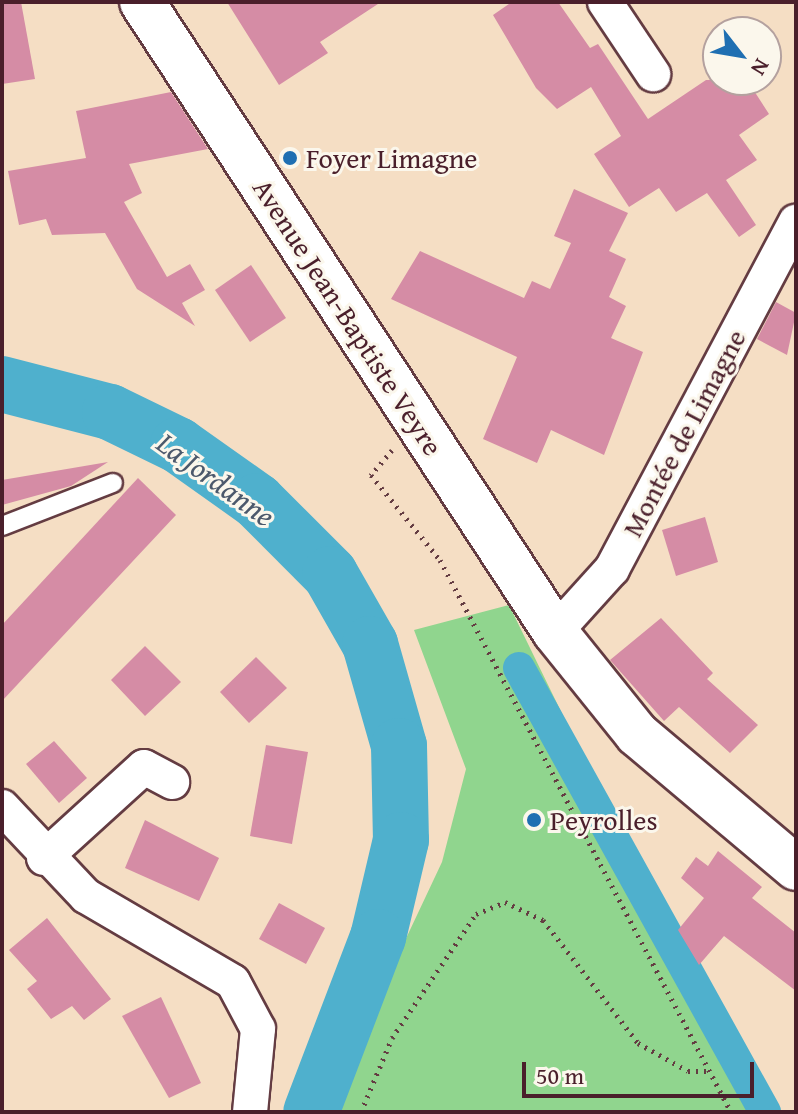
<!DOCTYPE html>
<html>
<head>
<meta charset="utf-8">
<style>
	body { margin:0 }
	#map { position:relative; width:798px; height:1114px; overflow:hidden; background:#f5dec4; font-family:"Gentium Book Plus",serif }
	div>[style] { position:absolute }
	.green>* { inset:0; background:#90d58e }
	.canal>* { height:32px; margin:-16px; padding:0 16px; transform-origin:16px; border-radius:16px; background:#4fb0cd }
	.river>* { height:56px; margin:-28px; padding:0 28px; transform-origin:28px; border-radius:28px; background:#4fb0cd }
	.building>* { inset:0; background:#d58ca5 }
	.path>* { height:5px; margin-top:-2.5px; transform-origin:0; background:repeating-linear-gradient(90deg,#643c42 0 2px,transparent 0 8px) }
	.roads { filter:drop-shadow(2px 0 #643c42) drop-shadow(-2px 0 #643c42) drop-shadow(0 2px #643c42) drop-shadow(0 -2px #643c42) }
	.service>* { height:18px; margin:-9px; padding:0 9px; transform-origin:9px; border-radius:9px; background:#fff }
	.minor>* { height:34px; margin:-17px; padding:0 17px; transform-origin:17px; border-radius:17px; background:#fff }
	.secondary>* { height:44px; margin:-22px; padding:0 22px; transform-origin:22px; border-radius:22px; background:#fff }
	.dots>* { width:22px; height:22px; translate:-50% -50%; box-sizing:border-box; border:4px solid #fbf7ec; border-radius:50% }
	span { translate:-50% -50%; white-space:nowrap; text-align:center; line-height:1.15; -webkit-text-stroke:6px #fbf7ec; paint-order:stroke }
	.poi-label { font-size:28px; color:#4a1f2b }
	.left { translate:0 -50%; text-align:left }
	.street-label { font-size:28px; color:#4a1f2b }
	.water-label { font-size:30px; color:#4c596c; font-style:italic }
	.frame { position:absolute; inset:0; border:4px solid #4a1f2b; pointer-events:none }
	.north { position:absolute; left:702px; top:16px; width:80px; height:80px; box-sizing:border-box; background:#fbf7ec; border:2px solid #b4a19f; border-radius:50%; rotate:121deg; font-size:22px; font-weight:700; line-height:32px; text-align:center; color:#4a1f2b }
	.north::after { content:''; display:block; margin:auto; width:28px; height:36px; background:#1f6fb2; clip-path:polygon(50% 0,100% 100%,50% 72%,0 100%) }
	.scale { position:absolute; left:522px; top:1062px; width:232px; height:36px; box-sizing:border-box; border:4px solid #4a1f2b; border-top:0; padding-left:10px; font-size:24px; line-height:28px; white-space:nowrap; color:#4a1f2b; -webkit-text-stroke:6px #fbf7ec; paint-order:stroke }
</style>
</head>
<body>
<div id="map">
	<div class="green">
		<i style="clip-path:polygon(509px 605px,594px 779px,774px 1112px,340px 1112px,361px 1034px,442px 862px,466px 769px,414px 630px)"></i>
	</div>
	<div class="canal">
		<i style="left:519px;top:668px;width:508px;rotate:61.01deg"></i>
	</div>
	<div class="river">
		<i style="left:2px;top:384px;width:112px;rotate:14.5deg"></i>
		<i style="left:110px;top:412px;width:76px;rotate:25.9deg"></i>
		<i style="left:178px;top:445px;width:97px;rotate:35.3deg"></i>
		<i style="left:257px;top:501px;width:103px;rotate:45deg"></i>
		<i style="left:330px;top:574px;width:81px;rotate:60.3deg"></i>
		<i style="left:370px;top:644px;width:106px;rotate:74.1deg"></i>
		<i style="left:399px;top:746px;width:94px;rotate:88.8deg"></i>
		<i style="left:401px;top:840px;width:100px;rotate:103.3deg"></i>
		<i style="left:378px;top:937px;width:187px;rotate:110.9deg"></i>
	</div>
	<div class="building">
		<i style="clip-path:polygon(2px 2px,21px 2px,35px 79px,2px 84px)"></i>
		<i style="clip-path:polygon(227px 2px,381px 2px,320px 42px,328px 53px,279px 85px)"></i>
		<i style="clip-path:polygon(512px 2px,558px 2px,590px 48px,598px 44px,648px 119px,706px 80px,747px 80px,769px 114px,739px 135px,757px 160px,726px 180px,756px 225px,739px 237px,707px 193px,676px 212px,659px 188px,629px 207px,594px 154px,621px 136px,591px 87px,557px 109px,536px 88px,493px 15px)"></i>
		<i style="clip-path:polygon(171px 92px,208px 149px,129px 164px,142px 193px,124px 202px,167px 277px,190px 264px,205px 290px,182px 303px,195px 326px,137px 289px,105px 233px,52px 235px,46px 219px,19px 225px,8px 171px,86px 158px,76px 111px)"></i>
		<i style="clip-path:polygon(574px 189px,628px 213px,609px 251px,626px 259px,609px 297px,626px 306px,611px 338px,643px 352px,604px 455px,551px 430px,537px 463px,483px 439px,517px 357px,391px 299px,420px 251px,524px 298px,532px 281px,550px 289px,571px 243px,554px 236px)"></i>
		<i style="clip-path:polygon(251px 265px,286px 318px,250px 342px,215px 290px)"></i>
		<i style="clip-path:polygon(776px 302px,796px 313px,787px 355px,757px 339px)"></i>
		<i style="clip-path:polygon(108px 462px,71px 486px,2px 505px,2px 480px)"></i>
		<i style="clip-path:polygon(138px 478px,176px 515px,2px 701px,2px 625px)"></i>
		<i style="clip-path:polygon(705px 517px,718px 562px,676px 576px,662px 530px)"></i>
		<i style="clip-path:polygon(661px 618px,713px 673px,707px 679px,758px 725px,730px 753px,679px 707px,664px 721px,610px 660px)"></i>
		<i style="clip-path:polygon(145px 646px,181px 682px,145px 716px,111px 680px)"></i>
		<i style="clip-path:polygon(256px 657px,287px 688px,249px 723px,220px 692px)"></i>
		<i style="clip-path:polygon(54px 741px,87px 778px,59px 803px,26px 764px)"></i>
		<i style="clip-path:polygon(266px 745px,308px 752px,292px 844px,250px 836px)"></i>
		<i style="clip-path:polygon(145px 820px,219px 858px,199px 901px,125px 868px)"></i>
		<i style="clip-path:polygon(718px 851px,762px 887px,752px 898px,796px 933px,796px 991px,724px 936px,699px 965px,678px 930px,704px 898px,681px 878px,696px 857px,708px 866px)"></i>
		<i style="clip-path:polygon(279px 903px,325px 928px,306px 964px,259px 939px)"></i>
		<i style="clip-path:polygon(47px 918px,111px 999px,84px 1020px,72px 1006px,51px 1019px,27px 989px,37px 981px,9px 950px)"></i>
		<i style="clip-path:polygon(161px 997px,201px 1083px,169px 1098px,122px 1016px)"></i>
	</div>
	<div class="path">
		<i style="left:392px;top:450px;width:33px;rotate:130deg"></i>
		<i style="left:371px;top:475px;width:109px;rotate:50.9deg"></i>
		<i style="left:440px;top:560px;width:624px;rotate:62.2deg"></i>
		<i style="left:361px;top:1112px;width:80px;rotate:-67.3deg"></i>
		<i style="left:392px;top:1038px;width:150px;rotate:-55.9deg"></i>
		<i style="left:476px;top:914px;width:31px;rotate:-22deg"></i>
		<i style="left:505px;top:902px;width:42px;rotate:25.3deg"></i>
		<i style="left:543px;top:920px;width:155px;rotate:52.3deg"></i>
		<i style="left:638px;top:1043px;width:57px;rotate:29.2deg"></i>
		<i style="left:688px;top:1071px;width:20px"></i>
	</div>
	<div class="roads">
		<div class="service">
			<i style="left:2px;top:526px;width:119px;rotate:-21.2deg"></i>
		</div>
		<div class="minor">
			<i style="left:605px;top:2px;width:87px;rotate:56.3deg"></i>
			<i style="left:555px;top:632px;width:85px;rotate:-47.9deg"></i>
			<i style="left:612px;top:569px;width:393px;rotate:-62.1deg"></i>
			<i style="left:2px;top:807px;width:122px;rotate:46.7deg"></i>
			<i style="left:86px;top:896px;width:170px;rotate:30.3deg"></i>
			<i style="left:233px;top:982px;width:53px;rotate:62deg"></i>
			<i style="left:258px;top:1029px;width:83px;rotate:95.5deg"></i>
			<i style="left:44px;top:858px;width:135px;rotate:-42.3deg"></i>
			<i style="left:144px;top:767px;width:32px;rotate:28deg"></i>
		</div>
		<div class="secondary">
			<i style="left:142px;top:2px;width:753px;rotate:56.75deg"></i>
			<i style="left:555px;top:632px;width:131px;rotate:51.2deg"></i>
			<i style="left:637px;top:734px;width:208px;rotate:40.1deg"></i>
		</div>
	</div>
	<div class="dots">
		<i style="left:290px;top:158px;background:#1f6fb2"></i>
		<i style="left:534px;top:820px;background:#1f6fb2"></i>
	</div>
	<div class="poi-label">
		<span class="left" style="left:306px;top:158px">Foyer Limagne</span>
		<span class="left" style="left:550px;top:820px">Peyrolles</span>
	</div>
	<div class="street-label">
		<span style="left:348px;top:317px;rotate:57deg">Avenue Jean-Baptiste Veyre</span>
		<span style="left:684px;top:433px;rotate:-62deg">Montée de Limagne</span>
	</div>
	<div class="water-label">
		<span style="left:216px;top:479px;rotate:36deg">La Jordanne</span>
	</div>
	<div class="frame"></div>
	<div class="north">N</div>
	<div class="scale">50 m</div>
</div>
</body>
</html>
